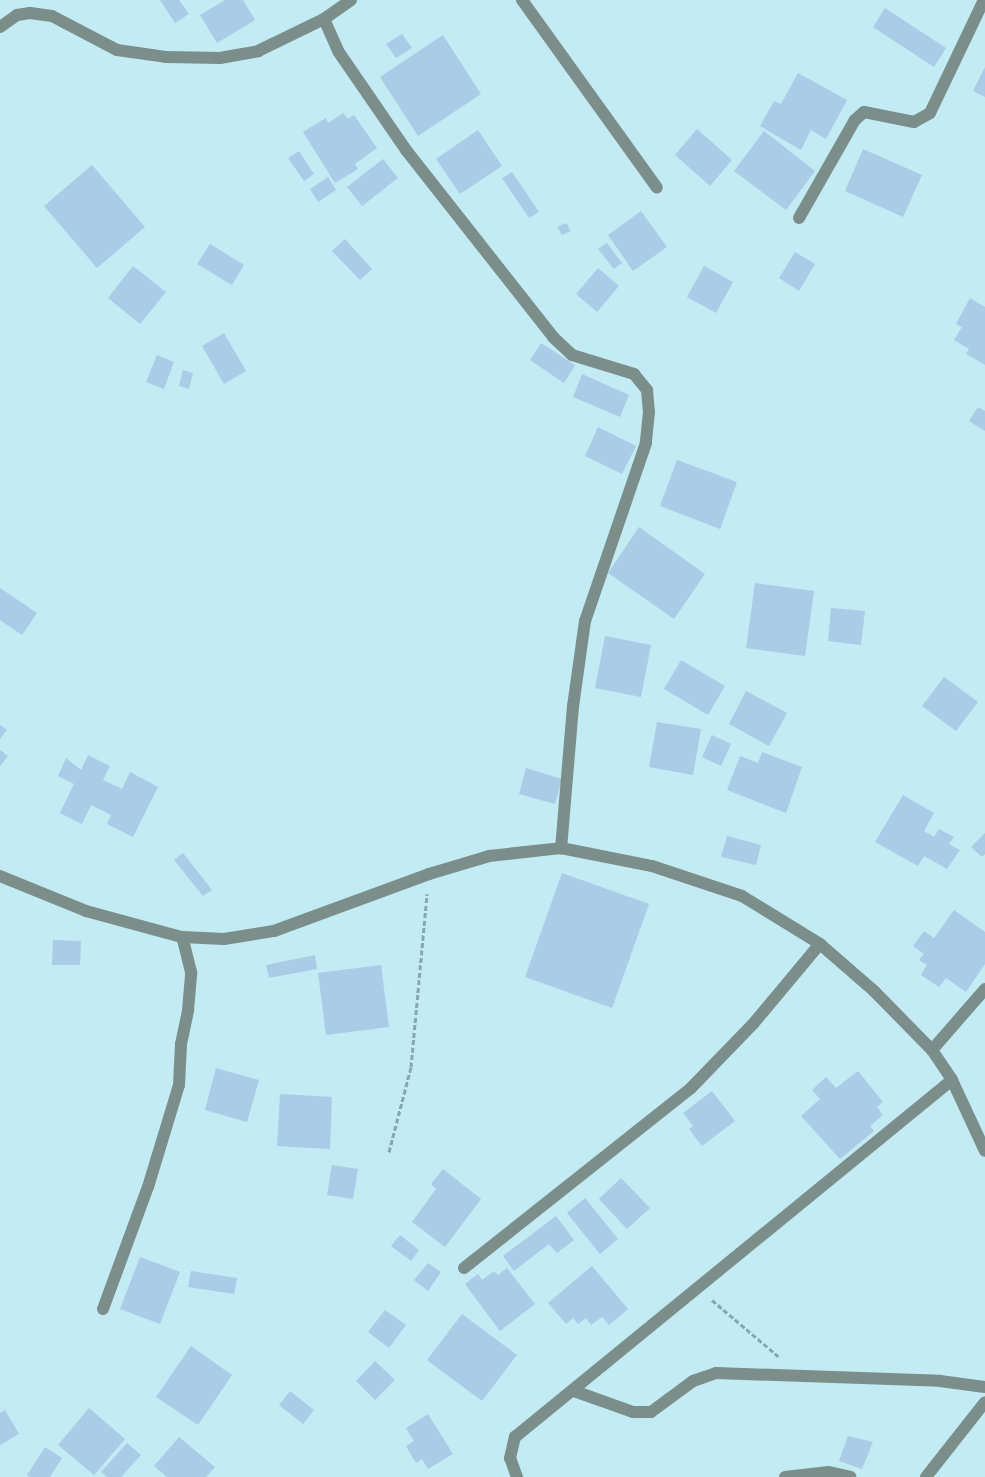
<!DOCTYPE html>
<html>
<head>
<meta charset="utf-8">
<style>
	body { margin:0 }
	#map { position:relative; width:985px; height:1477px; overflow:hidden; background:#c2ebf3; font-family:"Space Grotesk",sans-serif }
	div>[style] { position:absolute }
	.building>* { inset:0; background:#aacce7 }
	.path>* { height:3px; margin-top:-1.5px; transform-origin:0; background:repeating-linear-gradient(90deg,#86a7ad 0 5px,transparent 0 7.5px) }
	.street>* { height:12px; margin:-6px; padding:0 6px; transform-origin:6px; border-radius:6px; background:#7b8e89 }
	span { translate:-50% -50%; white-space:nowrap; text-align:center; line-height:1.15; -webkit-text-stroke:4px #c2ebf3; paint-order:stroke }
</style>
</head>
<body>
<div id="map">
	<div class="building">
		<i style="clip-path:polygon(160px 0,179px 0,189px 14px,175px 23px)"></i>
		<i style="clip-path:polygon(225px 0,243px 0,255px 20px,217px 43px,200px 15px)"></i>
		<i style="clip-path:polygon(885px 8px,946px 48px,934px 67px,873px 27px)"></i>
		<i style="clip-path:polygon(402px 34px,412px 48px,396px 58px,386px 44px)"></i>
		<i style="clip-path:polygon(443px 35px,481px 94px,418px 136px,380px 77px)"></i>
		<i style="clip-path:polygon(985px 67px,985px 97px,973px 91px)"></i>
		<i style="clip-path:polygon(798px 73px,847px 100px,826px 139px,811px 130px,801px 150px,760px 126px,774px 101px,781px 104px)"></i>
		<i style="clip-path:polygon(343px 113px,348px 119px,354px 115px,377px 148px,355px 164px,358px 169px,335px 183px,303px 132px,326px 118px,328px 123px)"></i>
		<i style="clip-path:polygon(697px 129px,732px 160px,710px 186px,675px 155px)"></i>
		<i style="clip-path:polygon(478px 130px,502px 166px,460px 194px,436px 159px)"></i>
		<i style="clip-path:polygon(764px 131px,815px 171px,786px 210px,734px 171px)"></i>
		<i style="clip-path:polygon(863px 149px,922px 175px,903px 217px,845px 191px)"></i>
		<i style="clip-path:polygon(299px 151px,314px 174px,304px 181px,288px 158px)"></i>
		<i style="clip-path:polygon(383px 159px,398px 178px,362px 206px,347px 187px)"></i>
		<i style="clip-path:polygon(92px 165px,145px 227px,97px 268px,44px 206px)"></i>
		<i style="clip-path:polygon(512px 172px,539px 212px,529px 218px,502px 178px)"></i>
		<i style="clip-path:polygon(328px 177px,336px 190px,318px 202px,310px 189px)"></i>
		<i style="clip-path:polygon(641px 211px,667px 247px,633px 271px,608px 235px)"></i>
		<i style="clip-path:polygon(566px 223px,571px 231px,562px 235px,557px 227px)"></i>
		<i style="clip-path:polygon(345px 239px,372px 269px,360px 280px,332px 251px)"></i>
		<i style="clip-path:polygon(607px 243px,622px 263px,614px 269px,598px 249px)"></i>
		<i style="clip-path:polygon(210px 244px,244px 265px,232px 285px,197px 264px)"></i>
		<i style="clip-path:polygon(795px 252px,815px 264px,799px 291px,779px 278px)"></i>
		<i style="clip-path:polygon(133px 266px,166px 292px,140px 324px,108px 298px)"></i>
		<i style="clip-path:polygon(704px 266px,733px 282px,716px 313px,687px 297px)"></i>
		<i style="clip-path:polygon(598px 268px,619px 286px,597px 312px,576px 294px)"></i>
		<i style="clip-path:polygon(970px 298px,985px 307px,985px 365px,966px 354px,969px 349px,954px 340px,962px 327px,956px 324px)"></i>
		<i style="clip-path:polygon(224px 333px,246px 371px,224px 384px,202px 346px)"></i>
		<i style="clip-path:polygon(541px 343px,575px 365px,564px 383px,530px 360px)"></i>
		<i style="clip-path:polygon(157px 355px,174px 362px,164px 389px,146px 382px)"></i>
		<i style="clip-path:polygon(183px 370px,193px 373px,189px 389px,179px 386px)"></i>
		<i style="clip-path:polygon(582px 374px,629px 395px,620px 417px,573px 397px)"></i>
		<i style="clip-path:polygon(978px 407px,985px 411px,985px 431px,969px 421px)"></i>
		<i style="clip-path:polygon(598px 427px,636px 446px,622px 474px,585px 456px)"></i>
		<i style="clip-path:polygon(677px 460px,737px 482px,720px 529px,660px 506px)"></i>
		<i style="clip-path:polygon(639px 527px,705px 574px,674px 619px,608px 573px)"></i>
		<i style="clip-path:polygon(755px 583px,814px 591px,805px 656px,746px 648px)"></i>
		<i style="clip-path:polygon(0 588px,37px 613px,22px 635px,0 620px)"></i>
		<i style="clip-path:polygon(831px 608px,865px 611px,861px 645px,828px 641px)"></i>
		<i style="clip-path:polygon(605px 636px,651px 645px,641px 697px,595px 688px)"></i>
		<i style="clip-path:polygon(681px 660px,725px 686px,708px 715px,664px 689px)"></i>
		<i style="clip-path:polygon(944px 677px,978px 702px,956px 731px,922px 706px)"></i>
		<i style="clip-path:polygon(746px 691px,787px 713px,769px 746px,729px 724px)"></i>
		<i style="clip-path:polygon(657px 722px,701px 729px,693px 775px,649px 767px)"></i>
		<i style="clip-path:polygon(0 725px,7px 730px,0 739px)"></i>
		<i style="clip-path:polygon(712px 735px,731px 744px,721px 766px,702px 757px)"></i>
		<i style="clip-path:polygon(0 750px,8px 756px,0 766px)"></i>
		<i style="clip-path:polygon(762px 752px,802px 767px,786px 813px,727px 790px,740px 756px,758px 763px)"></i>
		<i style="clip-path:polygon(88px 755px,110px 766px,103px 780px,122px 789px,130px 772px,158px 787px,133px 837px,107px 824px,111px 815px,91px 805px,82px 824px,60px 813px,74px 784px,58px 776px,66px 758px,81px 770px)"></i>
		<i style="clip-path:polygon(526px 768px,562px 779px,555px 804px,519px 794px)"></i>
		<i style="clip-path:polygon(903px 795px,934px 813px,924px 831px,934px 837px,939px 829px,954px 837px,949px 844px,960px 850px,947px 869px,924px 856px,918px 866px,875px 842px)"></i>
		<i style="clip-path:polygon(985px 833px,985px 854px,982px 857px,971px 847px)"></i>
		<i style="clip-path:polygon(727px 836px,761px 845px,756px 865px,721px 857px)"></i>
		<i style="clip-path:polygon(183px 853px,212px 890px,203px 896px,174px 860px)"></i>
		<i style="clip-path:polygon(562px 873px,649px 904px,612px 1008px,525px 977px)"></i>
		<i style="clip-path:polygon(954px 910px,985px 932px,985px 964px,966px 992px,946px 978px,939px 987px,921px 975px,927px 965px,919px 960px,924px 954px,913px 946px,924px 931px,934px 938px)"></i>
		<i style="clip-path:polygon(53px 940px,81px 941px,80px 965px,52px 965px)"></i>
		<i style="clip-path:polygon(315px 955px,317px 969px,269px 978px,266px 965px)"></i>
		<i style="clip-path:polygon(381px 965px,389px 1027px,326px 1035px,318px 973px)"></i>
		<i style="clip-path:polygon(216px 1068px,259px 1080px,247px 1122px,205px 1110px)"></i>
		<i style="clip-path:polygon(858px 1071px,883px 1102px,877px 1107px,883px 1115px,870px 1126px,874px 1131px,840px 1159px,801px 1116px,820px 1099px,812px 1090px,826px 1077px,836px 1088px)"></i>
		<i style="clip-path:polygon(712px 1091px,735px 1121px,702px 1146px,689px 1129px,693px 1126px,683px 1113px)"></i>
		<i style="clip-path:polygon(280px 1094px,332px 1097px,330px 1149px,277px 1146px)"></i>
		<i style="clip-path:polygon(332px 1165px,358px 1169px,353px 1199px,327px 1195px)"></i>
		<i style="clip-path:polygon(443px 1169px,481px 1199px,445px 1247px,412px 1222px,436px 1189px,431px 1184px)"></i>
		<i style="clip-path:polygon(621px 1178px,650px 1208px,627px 1229px,599px 1199px)"></i>
		<i style="clip-path:polygon(585px 1198px,618px 1239px,600px 1254px,567px 1213px)"></i>
		<i style="clip-path:polygon(556px 1216px,574px 1240px,557px 1253px,549px 1244px,514px 1271px,503px 1256px)"></i>
		<i style="clip-path:polygon(400px 1235px,419px 1250px,411px 1261px,391px 1246px)"></i>
		<i style="clip-path:polygon(140px 1257px,180px 1272px,160px 1324px,120px 1309px)"></i>
		<i style="clip-path:polygon(428px 1263px,441px 1272px,428px 1291px,414px 1280px)"></i>
		<i style="clip-path:polygon(592px 1266px,628px 1309px,609px 1325px,602px 1317px,591px 1325px,586px 1318px,578px 1324px,573px 1318px,566px 1324px,548px 1303px)"></i>
		<i style="clip-path:polygon(507px 1268px,535px 1304px,500px 1331px,465px 1284px,478px 1274px,482px 1280px,494px 1271px,498px 1275px)"></i>
		<i style="clip-path:polygon(191px 1271px,237px 1278px,234px 1294px,188px 1287px)"></i>
		<i style="clip-path:polygon(385px 1310px,406px 1325px,389px 1348px,368px 1332px)"></i>
		<i style="clip-path:polygon(462px 1314px,517px 1355px,482px 1401px,427px 1360px)"></i>
		<i style="clip-path:polygon(191px 1346px,232px 1375px,198px 1425px,156px 1397px)"></i>
		<i style="clip-path:polygon(375px 1361px,395px 1380px,375px 1400px,356px 1381px)"></i>
		<i style="clip-path:polygon(290px 1391px,314px 1410px,303px 1424px,279px 1405px)"></i>
		<i style="clip-path:polygon(89px 1408px,125px 1439px,94px 1475px,58px 1445px)"></i>
		<i style="clip-path:polygon(5px 1410px,19px 1434px,0 1445px,0 1413px)"></i>
		<i style="clip-path:polygon(428px 1414px,453px 1454px,428px 1469px,422px 1459px,416px 1463px,406px 1446px,414px 1441px,406px 1428px)"></i>
		<i style="clip-path:polygon(848px 1436px,873px 1442px,862px 1469px,839px 1461px)"></i>
		<i style="clip-path:polygon(179px 1437px,215px 1467px,206px 1477px,167px 1477px,154px 1466px)"></i>
		<i style="clip-path:polygon(127px 1443px,141px 1455px,121px 1477px,107px 1477px,101px 1472px)"></i>
		<i style="clip-path:polygon(45px 1447px,62px 1458px,50px 1477px,30px 1477px,27px 1475px)"></i>
	</div>
	<div class="path">
		<i style="left:389px;top:1152px;width:88px;rotate:-75.5deg"></i>
		<i style="left:411px;top:1067px;width:174px;rotate:-84.7deg"></i>
		<i style="left:712px;top:1300px;width:87px;rotate:40.3deg"></i>
	</div>
	<div class="street">
		<i style="left:522px;top:0;width:231px;rotate:54.3deg"></i>
		<i style="left:324px;top:19px;width:35px;rotate:66deg"></i>
		<i style="left:338px;top:51px;width:120px;rotate:55.5deg"></i>
		<i style="left:406px;top:150px;width:239px;rotate:51.8deg"></i>
		<i style="left:554px;top:338px;width:25px;rotate:43deg"></i>
		<i style="left:572px;top:355px;width:65px;rotate:17deg"></i>
		<i style="left:634px;top:374px;width:21px;rotate:51deg"></i>
		<i style="left:647px;top:390px;width:22px;rotate:85deg"></i>
		<i style="left:649px;top:412px;width:31px;rotate:96deg"></i>
		<i style="left:646px;top:443px;width:188px;rotate:108.9deg"></i>
		<i style="left:585px;top:621px;width:86px;rotate:98deg"></i>
		<i style="left:573px;top:706px;width:143px;rotate:94.8deg"></i>
		<i style="left:0;top:27px;width:21px;rotate:-35deg"></i>
		<i style="left:17px;top:15px;width:13px;rotate:-9deg"></i>
		<i style="left:30px;top:13px;width:22px;rotate:8deg"></i>
		<i style="left:52px;top:16px;width:73px;rotate:27.6deg"></i>
		<i style="left:117px;top:50px;width:49px;rotate:8.1deg"></i>
		<i style="left:166px;top:57px;width:54px;rotate:1.1deg"></i>
		<i style="left:220px;top:58px;width:39px;rotate:-10deg"></i>
		<i style="left:258px;top:51px;width:73px;rotate:-25.9deg"></i>
		<i style="left:324px;top:19px;width:33px;rotate:-35deg"></i>
		<i style="left:799px;top:218px;width:113px;rotate:-60.3deg"></i>
		<i style="left:855px;top:120px;width:12px;rotate:-42deg"></i>
		<i style="left:864px;top:112px;width:51px;rotate:11.3deg"></i>
		<i style="left:914px;top:122px;width:18px;rotate:-29deg"></i>
		<i style="left:930px;top:113px;width:125px;rotate:-64.5deg"></i>
		<i style="left:0;top:876px;width:93px;rotate:22.1deg"></i>
		<i style="left:86px;top:911px;width:99px;rotate:15.2deg"></i>
		<i style="left:182px;top:937px;width:42px;rotate:2.7deg"></i>
		<i style="left:224px;top:939px;width:51px;rotate:-9.1deg"></i>
		<i style="left:274px;top:931px;width:165px;rotate:-20.2deg"></i>
		<i style="left:429px;top:874px;width:63px;rotate:-16.7deg"></i>
		<i style="left:489px;top:856px;width:72px;rotate:-6.3deg"></i>
		<i style="left:561px;top:848px;width:93px;rotate:11.2deg"></i>
		<i style="left:652px;top:866px;width:95px;rotate:18.4deg"></i>
		<i style="left:742px;top:896px;width:92px;rotate:31.6deg"></i>
		<i style="left:820px;top:944px;width:72px;rotate:41deg"></i>
		<i style="left:874px;top:991px;width:83px;rotate:45.5deg"></i>
		<i style="left:932px;top:1050px;width:36px;rotate:56deg"></i>
		<i style="left:952px;top:1080px;width:78px;rotate:65.1deg"></i>
		<i style="left:932px;top:1050px;width:81px;rotate:-49deg"></i>
		<i style="left:464px;top:1268px;width:288px;rotate:-38.4deg"></i>
		<i style="left:690px;top:1089px;width:91px;rotate:-45.9deg"></i>
		<i style="left:753px;top:1024px;width:104px;rotate:-50.1deg"></i>
		<i style="left:103px;top:1309px;width:130px;rotate:-69.8deg"></i>
		<i style="left:148px;top:1187px;width:107px;rotate:-73.1deg"></i>
		<i style="left:179px;top:1085px;width:41px;rotate:-87.2deg"></i>
		<i style="left:181px;top:1044px;width:35px;rotate:-78deg"></i>
		<i style="left:188px;top:1010px;width:38px;rotate:-85deg"></i>
		<i style="left:191px;top:972px;width:36px;rotate:-104deg"></i>
		<i style="left:574px;top:1391px;width:63px;rotate:19.6deg"></i>
		<i style="left:633px;top:1412px;width:18px"></i>
		<i style="left:651px;top:1412px;width:52px;rotate:-36.4deg"></i>
		<i style="left:693px;top:1381px;width:24px;rotate:-19deg"></i>
		<i style="left:716px;top:1373px;width:224px;rotate:2deg"></i>
		<i style="left:940px;top:1381px;width:45px;rotate:7.6deg"></i>
		<i style="left:517px;top:1477px;width:20px;rotate:-110deg"></i>
		<i style="left:510px;top:1458px;width:22px;rotate:-77deg"></i>
		<i style="left:515px;top:1437px;width:564px;rotate:-39.25deg"></i>
		<i style="left:785px;top:1477px;width:44px;rotate:-6.5deg"></i>
		<i style="left:829px;top:1472px;width:22px;rotate:13deg"></i>
		<i style="left:926px;top:1477px;width:95px;rotate:-51.8deg"></i>
	</div>
</div>
</body>
</html>
